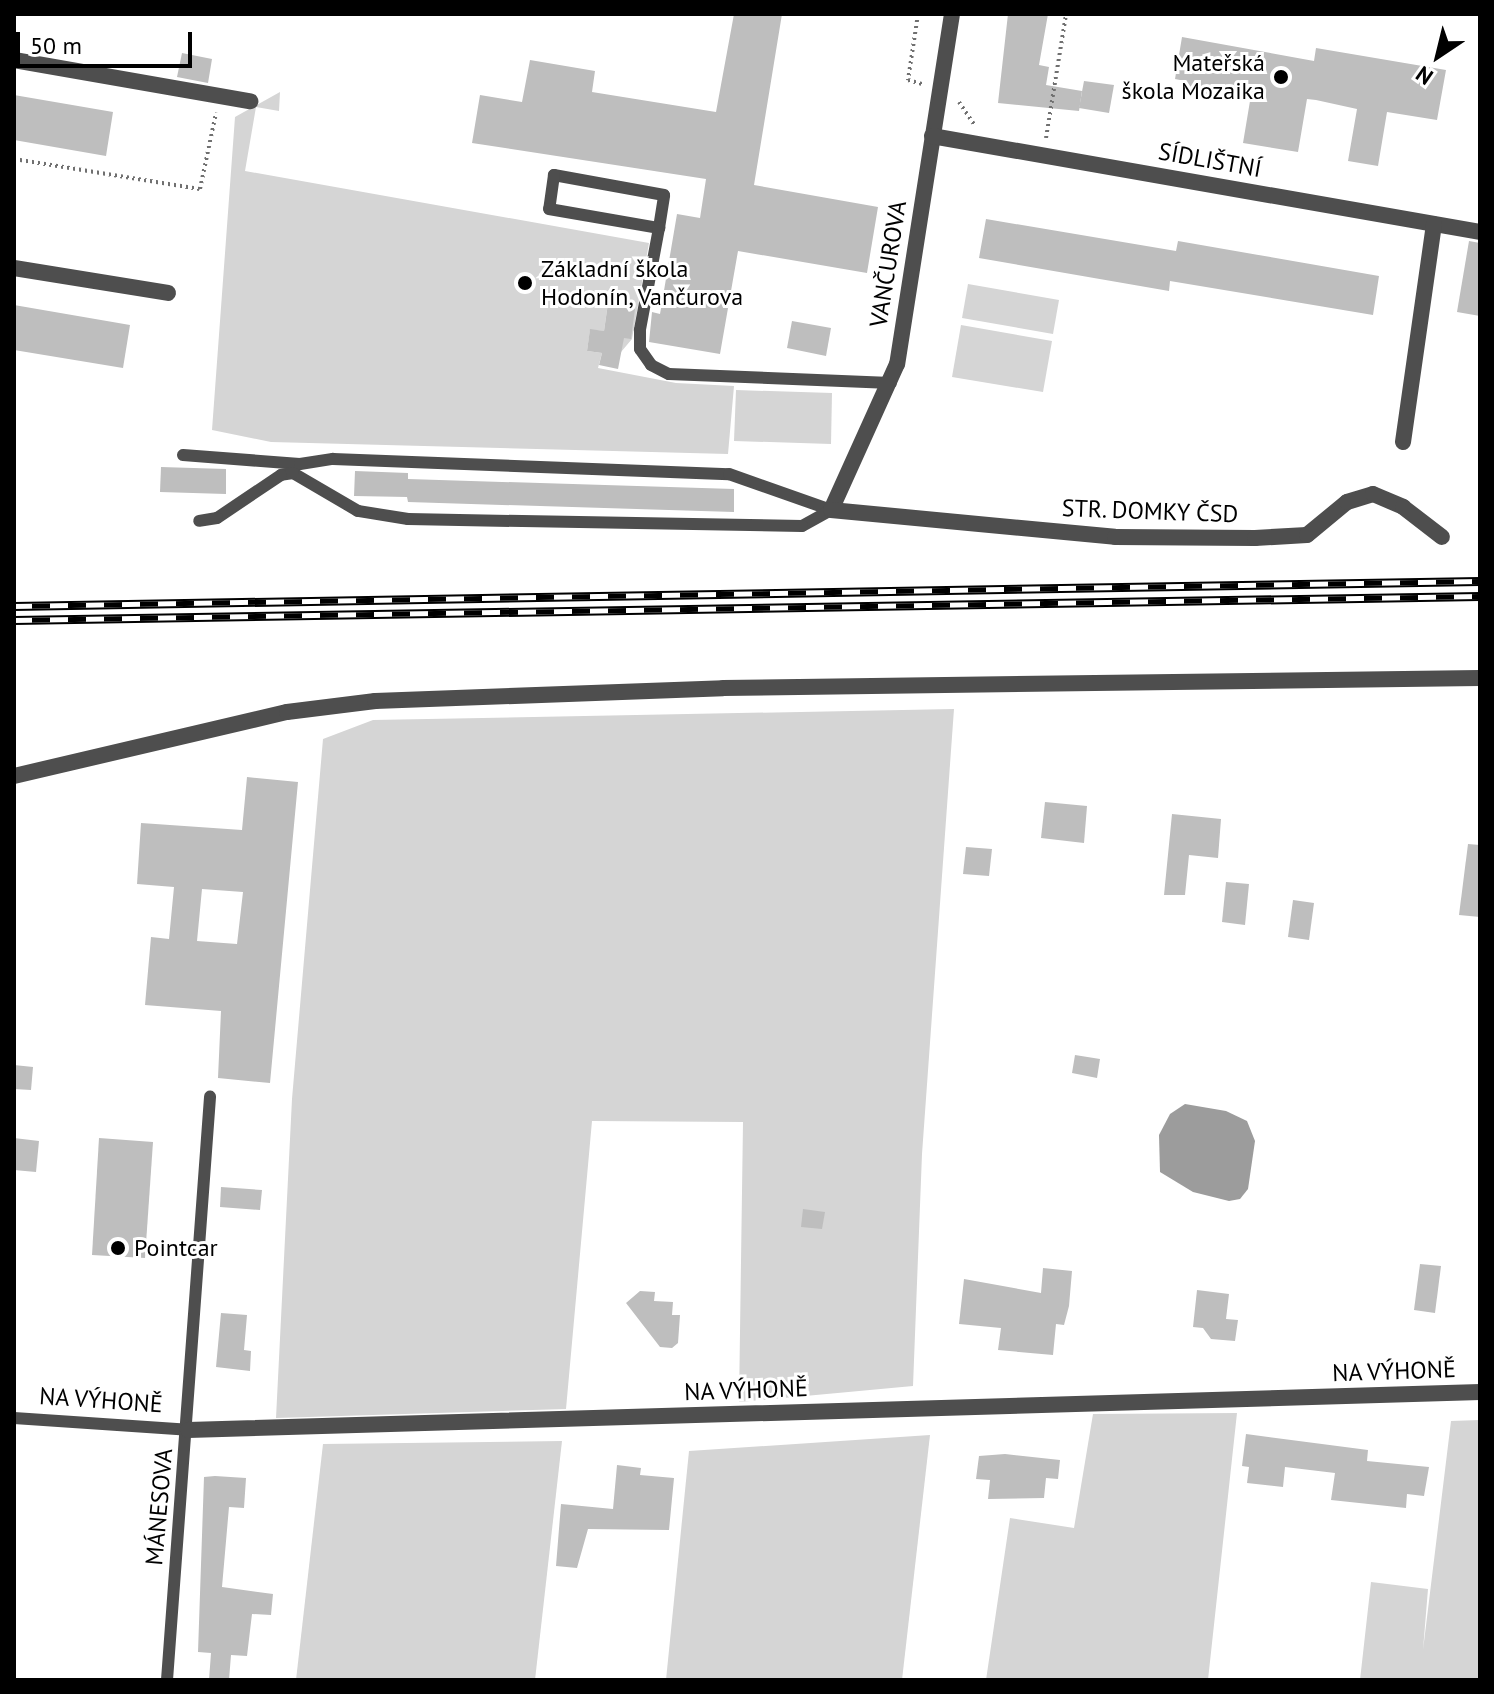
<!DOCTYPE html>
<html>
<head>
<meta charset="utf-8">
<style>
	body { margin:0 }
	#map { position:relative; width:1494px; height:1694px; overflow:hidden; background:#fff; font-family:"PT Sans",sans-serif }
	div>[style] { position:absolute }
	.green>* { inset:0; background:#d5d5d5 }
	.water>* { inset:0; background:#9c9c9c }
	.building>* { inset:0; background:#bebebe }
	.path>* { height:4px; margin-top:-2px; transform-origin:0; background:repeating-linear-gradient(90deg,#707070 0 2px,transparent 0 6px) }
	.lane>* { height:12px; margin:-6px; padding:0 6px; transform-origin:6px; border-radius:6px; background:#4e4e4e }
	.street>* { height:16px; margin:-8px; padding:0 8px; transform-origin:8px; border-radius:8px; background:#4e4e4e }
	.rail>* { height:9px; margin-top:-4.5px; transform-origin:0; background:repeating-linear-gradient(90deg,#fff 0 18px,#000 0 36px); box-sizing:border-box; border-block:2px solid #000 }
	.dots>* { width:22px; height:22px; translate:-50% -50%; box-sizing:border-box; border:4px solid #fff; border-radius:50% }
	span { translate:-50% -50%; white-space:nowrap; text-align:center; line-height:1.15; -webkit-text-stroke:6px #fff; paint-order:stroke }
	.poi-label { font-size:24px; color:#000 }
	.right { translate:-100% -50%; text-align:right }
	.left { translate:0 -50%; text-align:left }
	.street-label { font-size:24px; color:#000 }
	.frame { position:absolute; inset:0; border:16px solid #000; pointer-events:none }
	.north { position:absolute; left:1398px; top:16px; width:80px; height:80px; -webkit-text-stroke:6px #fff; paint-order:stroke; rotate:215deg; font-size:22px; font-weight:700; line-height:32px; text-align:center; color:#000 }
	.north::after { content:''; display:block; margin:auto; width:28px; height:36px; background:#000; clip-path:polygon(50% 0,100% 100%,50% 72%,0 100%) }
	.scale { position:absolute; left:16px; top:32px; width:176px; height:36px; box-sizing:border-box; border:4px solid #000; border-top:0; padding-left:10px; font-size:24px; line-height:28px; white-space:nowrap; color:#000; -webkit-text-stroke:6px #fff; paint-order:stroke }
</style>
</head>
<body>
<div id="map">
	<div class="green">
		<i style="clip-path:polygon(280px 92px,279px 111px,256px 107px,245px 171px,649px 243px,632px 339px,621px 352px,608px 303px,604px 331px,590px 330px,587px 351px,602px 353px,598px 368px,676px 383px,734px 386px,728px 454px,271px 442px,212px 430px,235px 117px)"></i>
		<i style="clip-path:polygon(968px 284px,1059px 300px,1053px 334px,962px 318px)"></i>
		<i style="clip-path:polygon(961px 325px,1052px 341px,1043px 392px,952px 377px)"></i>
		<i style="clip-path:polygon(736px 390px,832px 393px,831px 444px,734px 441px)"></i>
		<i style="clip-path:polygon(954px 709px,922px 1154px,913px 1386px,739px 1402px,743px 1122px,592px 1121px,566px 1409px,276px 1418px,292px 1099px,323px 739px,373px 720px)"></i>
		<i style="clip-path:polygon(1237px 1413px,1208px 1680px,986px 1680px,1010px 1518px,1074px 1528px,1093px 1414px)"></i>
		<i style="clip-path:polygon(1480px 1420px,1480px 1680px,1360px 1680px,1371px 1582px,1428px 1589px,1423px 1650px,1451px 1421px)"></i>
		<i style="clip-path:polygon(930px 1435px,902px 1680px,666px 1680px,689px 1451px)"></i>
		<i style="clip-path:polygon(562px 1441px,535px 1680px,296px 1680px,323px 1444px)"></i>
	</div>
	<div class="water">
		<i style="clip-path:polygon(1185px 1104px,1226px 1111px,1247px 1121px,1255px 1141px,1248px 1189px,1240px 1199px,1229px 1201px,1193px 1192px,1160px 1172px,1159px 1135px,1170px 1114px)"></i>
	</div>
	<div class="building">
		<i style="clip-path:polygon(734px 14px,782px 14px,754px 185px,878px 207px,867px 273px,738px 251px,720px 354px,649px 342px,652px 312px,660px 314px,677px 214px,700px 218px,706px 179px,472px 143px,480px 95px,522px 102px,530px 60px,595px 71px,592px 92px,716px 112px)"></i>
		<i style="clip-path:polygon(1008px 14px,1048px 14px,1039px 65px,1049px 67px,1046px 85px,1082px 91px,1079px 111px,998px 103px)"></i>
		<i style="clip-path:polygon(1182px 37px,1314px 61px,1316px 48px,1446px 70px,1437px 120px,1387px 112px,1378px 166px,1348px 161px,1357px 109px,1316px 100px,1307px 99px,1298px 152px,1243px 143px,1250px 101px,1184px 90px,1185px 81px,1175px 79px)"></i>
		<i style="clip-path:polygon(182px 53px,212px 59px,208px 83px,177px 77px)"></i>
		<i style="clip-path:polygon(1084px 81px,1114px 85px,1109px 113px,1079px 108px)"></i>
		<i style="clip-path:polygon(14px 95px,113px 112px,106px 156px,14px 140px)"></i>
		<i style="clip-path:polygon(986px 219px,1176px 251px,1178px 241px,1379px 276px,1373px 315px,1170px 281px,1169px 291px,979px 258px)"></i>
		<i style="clip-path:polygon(1469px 241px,1480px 243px,1480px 316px,1457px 312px)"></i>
		<i style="clip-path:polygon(608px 303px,635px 309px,631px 339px,624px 338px,618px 369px,599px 365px,602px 353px,587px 351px,590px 329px,604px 331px)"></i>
		<i style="clip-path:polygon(14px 305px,130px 325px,123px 368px,14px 350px)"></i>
		<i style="clip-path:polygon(792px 321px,831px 328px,826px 356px,787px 348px)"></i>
		<i style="clip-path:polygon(161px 467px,226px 469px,226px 494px,160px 492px)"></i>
		<i style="clip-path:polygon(355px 471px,408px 473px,408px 479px,734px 489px,734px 512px,408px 502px,407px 497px,354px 496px)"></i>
		<i style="clip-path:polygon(evenodd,247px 777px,298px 782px,270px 1083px,218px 1078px,221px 1011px,145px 1005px,151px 937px,169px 939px,174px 887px,137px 884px,141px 823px,242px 830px,247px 777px,202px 889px,243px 892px,237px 944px,197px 941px,202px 889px)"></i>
		<i style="clip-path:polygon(1045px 802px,1087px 806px,1084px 843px,1041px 838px)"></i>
		<i style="clip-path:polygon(1172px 814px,1221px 819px,1218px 858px,1189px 855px,1185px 895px,1164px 895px)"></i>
		<i style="clip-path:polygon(1468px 844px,1480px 845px,1480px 917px,1459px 915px)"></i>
		<i style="clip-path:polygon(966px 847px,992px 849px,989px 876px,963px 874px)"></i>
		<i style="clip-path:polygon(1226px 882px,1249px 884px,1245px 925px,1222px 922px)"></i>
		<i style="clip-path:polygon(1293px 900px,1314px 903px,1309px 940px,1288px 937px)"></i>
		<i style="clip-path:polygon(1075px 1055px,1100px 1059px,1097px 1078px,1072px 1073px)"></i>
		<i style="clip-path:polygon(14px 1065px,33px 1067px,31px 1090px,14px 1089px)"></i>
		<i style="clip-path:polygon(14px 1138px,39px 1141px,36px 1172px,14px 1170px)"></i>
		<i style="clip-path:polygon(99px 1138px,153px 1142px,145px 1258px,92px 1255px)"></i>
		<i style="clip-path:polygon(221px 1187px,262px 1190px,260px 1210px,220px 1207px)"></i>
		<i style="clip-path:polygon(803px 1209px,825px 1212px,822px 1229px,801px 1227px)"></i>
		<i style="clip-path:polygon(1420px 1264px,1441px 1266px,1435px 1313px,1414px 1310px)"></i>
		<i style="clip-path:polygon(1043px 1268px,1072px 1271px,1069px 1306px,1064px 1325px,1056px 1324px,1053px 1355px,998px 1350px,1001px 1328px,959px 1324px,964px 1279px,1041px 1293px)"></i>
		<i style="clip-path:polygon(1197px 1290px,1229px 1294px,1226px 1319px,1238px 1320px,1235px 1341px,1211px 1339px,1203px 1328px,1193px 1327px)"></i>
		<i style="clip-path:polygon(640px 1291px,655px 1292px,654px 1301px,673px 1302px,672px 1315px,680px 1315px,678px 1343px,672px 1348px,660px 1347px,626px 1303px)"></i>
		<i style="clip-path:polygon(221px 1313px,247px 1315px,244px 1350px,251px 1351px,250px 1371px,216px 1367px)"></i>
		<i style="clip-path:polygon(1246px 1434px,1368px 1450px,1367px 1461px,1429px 1467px,1424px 1496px,1407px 1494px,1406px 1508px,1331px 1500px,1335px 1473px,1285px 1467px,1283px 1487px,1247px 1483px,1249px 1467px,1242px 1466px)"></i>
		<i style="clip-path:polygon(1005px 1454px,1060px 1460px,1058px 1479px,1046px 1478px,1044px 1498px,988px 1499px,990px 1480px,976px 1479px,979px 1456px)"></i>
		<i style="clip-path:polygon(617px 1465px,641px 1468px,640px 1475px,674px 1478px,669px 1530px,588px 1529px,577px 1568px,556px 1566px,561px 1504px,613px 1509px)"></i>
		<i style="clip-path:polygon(215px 1476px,246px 1478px,244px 1508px,229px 1507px,222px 1587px,273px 1594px,271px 1615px,252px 1614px,247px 1656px,231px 1655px,229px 1680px,209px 1680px,211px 1653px,198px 1652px,204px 1477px)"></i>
	</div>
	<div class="path">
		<i style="left:918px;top:14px;width:67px;rotate:98.6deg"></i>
		<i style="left:908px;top:80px;width:15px;rotate:16deg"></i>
		<i style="left:959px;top:102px;width:27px;rotate:56deg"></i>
		<i style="left:1046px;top:138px;width:126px;rotate:-80.8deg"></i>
		<i style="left:14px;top:159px;width:188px;rotate:9.2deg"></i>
		<i style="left:200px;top:189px;width:78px;rotate:-78.1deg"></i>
	</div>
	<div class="lane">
		<i style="left:659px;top:228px;width:33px;rotate:-81deg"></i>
		<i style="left:664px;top:195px;width:112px;rotate:-169.7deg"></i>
		<i style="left:554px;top:175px;width:34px;rotate:98deg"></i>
		<i style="left:549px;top:209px;width:112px;rotate:9.8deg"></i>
		<i style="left:659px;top:228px;width:104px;rotate:100.6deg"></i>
		<i style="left:640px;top:330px;width:19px;rotate:90deg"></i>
		<i style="left:640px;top:349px;width:19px;rotate:55deg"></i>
		<i style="left:651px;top:365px;width:20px;rotate:27deg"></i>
		<i style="left:669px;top:374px;width:222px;rotate:2.3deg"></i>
		<i style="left:183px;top:455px;width:117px;rotate:4.4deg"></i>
		<i style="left:300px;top:464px;width:33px;rotate:-9deg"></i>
		<i style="left:333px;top:459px;width:396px;rotate:2.2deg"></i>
		<i style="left:729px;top:474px;width:108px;rotate:19.4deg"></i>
		<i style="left:831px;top:510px;width:33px;rotate:151deg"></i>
		<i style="left:802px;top:526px;width:394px;rotate:-179deg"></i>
		<i style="left:408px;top:519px;width:51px;rotate:-170.9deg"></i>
		<i style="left:358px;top:511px;width:75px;rotate:-149.7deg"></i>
		<i style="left:293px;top:473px;width:12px;rotate:171deg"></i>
		<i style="left:281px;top:475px;width:77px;rotate:146.1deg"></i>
		<i style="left:217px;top:518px;width:18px;rotate:171deg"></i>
		<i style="left:14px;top:1418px;width:174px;rotate:3.9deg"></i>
		<i style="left:167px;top:1680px;width:585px;rotate:-85.78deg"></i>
	</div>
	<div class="street">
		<i style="left:952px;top:14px;width:354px;rotate:98.9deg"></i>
		<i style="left:897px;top:364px;width:160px;rotate:114.3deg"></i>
		<i style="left:831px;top:510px;width:285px;rotate:5.4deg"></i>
		<i style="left:1115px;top:537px;width:140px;rotate:0.4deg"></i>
		<i style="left:1255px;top:538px;width:52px;rotate:-3.3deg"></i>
		<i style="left:1307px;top:535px;width:52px;rotate:-39.5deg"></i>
		<i style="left:1347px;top:502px;width:27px;rotate:-17deg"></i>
		<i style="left:1373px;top:494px;width:33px;rotate:23deg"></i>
		<i style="left:1403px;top:507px;width:49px;rotate:37.6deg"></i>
		<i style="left:14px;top:60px;width:240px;rotate:9.9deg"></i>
		<i style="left:932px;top:136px;width:556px;rotate:9.94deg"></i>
		<i style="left:14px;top:268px;width:156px;rotate:9.2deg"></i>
		<i style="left:1403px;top:442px;width:220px;rotate:-81.9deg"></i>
		<i style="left:14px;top:776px;width:280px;rotate:-13.2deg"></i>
		<i style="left:287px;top:712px;width:89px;rotate:-7.1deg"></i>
		<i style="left:375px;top:701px;width:348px;rotate:-2.1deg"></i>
		<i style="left:723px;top:688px;width:757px;rotate:-0.76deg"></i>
		<i style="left:188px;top:1430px;width:1293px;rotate:-1.68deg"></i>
	</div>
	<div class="rail">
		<i style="left:14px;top:606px;width:1466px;rotate:-0.98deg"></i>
		<i style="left:14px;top:620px;width:1466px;rotate:-0.94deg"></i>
	</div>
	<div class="dots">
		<i style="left:1281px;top:77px;background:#000"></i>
		<i style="left:525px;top:283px;background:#000"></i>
		<i style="left:118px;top:1248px;background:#000"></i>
	</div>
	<div class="poi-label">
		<span class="right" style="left:1265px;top:77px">Mateřská<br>škola Mozaika</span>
		<span class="left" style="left:541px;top:283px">Základní škola<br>Hodonín, Vančurova</span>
		<span class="left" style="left:134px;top:1248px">Pointcar</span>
	</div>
	<div class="street-label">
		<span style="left:1210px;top:160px;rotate:10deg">SÍDLIŠTNÍ</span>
		<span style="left:888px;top:264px;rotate:-81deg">VANČUROVA</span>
		<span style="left:1150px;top:511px;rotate:2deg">STR. DOMKY ČSD</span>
		<span style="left:1394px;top:1371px;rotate:-2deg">NA VÝHONĚ</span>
		<span style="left:746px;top:1390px;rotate:-2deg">NA VÝHONĚ</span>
		<span style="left:101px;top:1400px;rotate:4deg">NA VÝHONĚ</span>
		<span style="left:159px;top:1507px;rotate:-85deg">MÁNESOVA</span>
	</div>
	<div class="frame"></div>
	<div class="north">N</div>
	<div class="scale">50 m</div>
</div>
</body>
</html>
